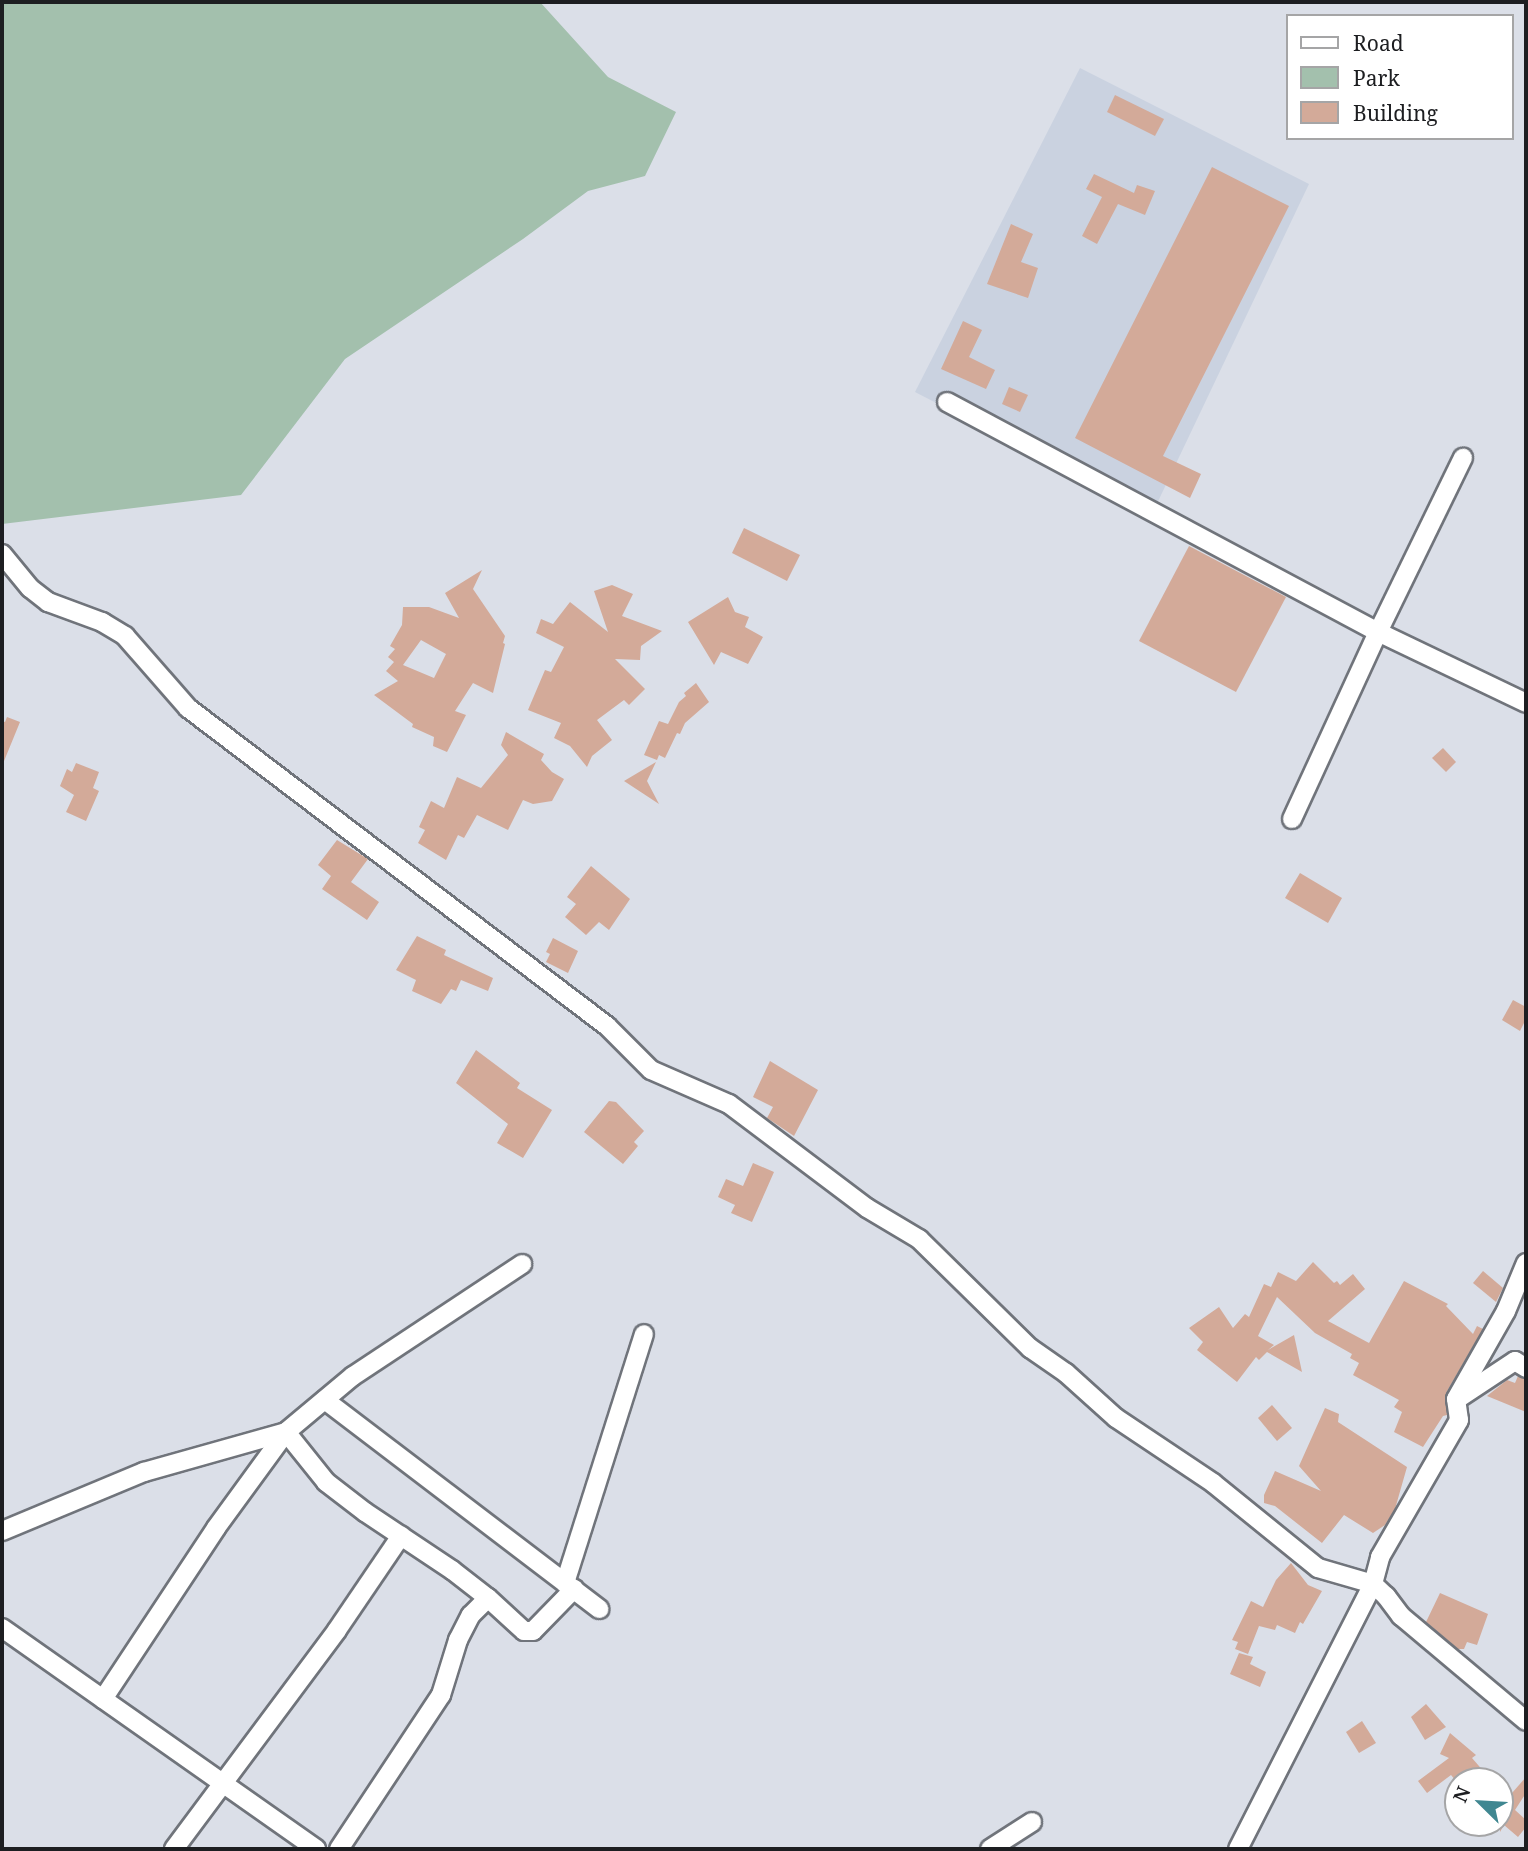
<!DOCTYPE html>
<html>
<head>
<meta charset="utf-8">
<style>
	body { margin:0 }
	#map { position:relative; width:1528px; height:1851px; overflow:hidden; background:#dbdfe8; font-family:"Noto Serif",serif }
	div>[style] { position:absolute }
	.built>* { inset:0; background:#cad2e0 }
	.green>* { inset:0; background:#a3c0ad }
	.building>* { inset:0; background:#d3aa99 }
	.roads { filter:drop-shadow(2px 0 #70747b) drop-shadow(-2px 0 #70747b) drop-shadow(0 2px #70747b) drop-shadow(0 -2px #70747b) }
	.minor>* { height:18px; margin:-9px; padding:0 9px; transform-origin:9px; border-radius:9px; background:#fff }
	span { translate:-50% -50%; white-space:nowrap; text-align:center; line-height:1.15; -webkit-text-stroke:7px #fff; paint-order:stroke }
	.frame { position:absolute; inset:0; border:4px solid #1d1e21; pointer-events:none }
	.legend { position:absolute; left:1286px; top:14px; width:228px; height:126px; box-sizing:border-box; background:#fff; border:2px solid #a5a5a6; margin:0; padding:9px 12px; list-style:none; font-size:21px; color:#1d1e21 }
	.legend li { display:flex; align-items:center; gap:14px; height:35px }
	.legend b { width:35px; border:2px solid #a5a5a6 }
	.north { position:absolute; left:1444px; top:1767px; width:70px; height:70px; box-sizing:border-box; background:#fff; border:2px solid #a5a5a6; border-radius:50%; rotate:294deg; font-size:19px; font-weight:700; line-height:28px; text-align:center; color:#1d1e21 }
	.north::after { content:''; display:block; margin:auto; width:24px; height:32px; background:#408791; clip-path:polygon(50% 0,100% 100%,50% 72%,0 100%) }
</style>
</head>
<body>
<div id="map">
	<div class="built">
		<i style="clip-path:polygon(1080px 68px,1309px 184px,1152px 514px,915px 392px)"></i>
	</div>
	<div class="green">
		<i style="clip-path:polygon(2px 2px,540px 2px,608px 77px,676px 112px,645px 176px,588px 191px,523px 239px,345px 359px,241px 495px,2px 524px)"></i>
	</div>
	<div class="building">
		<i style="clip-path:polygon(1115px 95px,1164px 119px,1155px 136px,1107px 112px)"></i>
		<i style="clip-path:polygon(1212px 167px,1289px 206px,1163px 456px,1201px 474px,1190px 498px,1075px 438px)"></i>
		<i style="clip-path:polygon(1094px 174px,1134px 193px,1137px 185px,1155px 191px,1145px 215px,1118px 204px,1097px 244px,1082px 236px,1102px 197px,1086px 189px)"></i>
		<i style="clip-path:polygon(1011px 224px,1033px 234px,1021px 262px,1038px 268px,1028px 298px,987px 284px)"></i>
		<i style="clip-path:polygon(963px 321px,982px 330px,969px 357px,995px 370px,986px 389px,941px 369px)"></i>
		<i style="clip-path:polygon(1009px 387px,1028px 395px,1020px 412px,1002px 404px)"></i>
		<i style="clip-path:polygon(744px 528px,800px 555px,787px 581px,732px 553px)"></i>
		<i style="clip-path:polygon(1189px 546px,1286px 597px,1236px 692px,1139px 641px)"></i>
		<i style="clip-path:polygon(evenodd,482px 570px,473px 589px,505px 636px,503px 643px,505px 644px,493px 693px,473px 683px,455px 711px,466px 715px,447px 752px,433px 746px,434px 737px,412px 727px,413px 724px,374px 695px,398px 681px,386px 671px,394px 662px,388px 657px,395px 649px,390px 646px,402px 625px,403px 607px,429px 607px,459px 618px,445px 593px,482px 570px,421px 640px,446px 654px,434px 678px,403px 665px,421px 640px)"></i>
		<i style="clip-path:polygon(612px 585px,633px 594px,622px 616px,662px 631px,641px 646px,640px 660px,615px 659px,645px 689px,629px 705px,624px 700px,597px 720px,612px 740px,592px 756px,587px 767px,570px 746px,554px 738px,561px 723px,528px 710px,545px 670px,551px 672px,564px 647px,536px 633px,541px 619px,553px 624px,570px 602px,608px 632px,594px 591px)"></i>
		<i style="clip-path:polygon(728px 597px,735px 612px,749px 617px,745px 627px,763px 637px,748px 664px,721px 652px,714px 665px,688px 622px)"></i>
		<i style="clip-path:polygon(696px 683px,709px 702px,685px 723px,680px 734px,677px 733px,665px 758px,659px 755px,657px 760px,644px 755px,659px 721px,668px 724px,679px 702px,686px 696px,684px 693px)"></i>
		<i style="clip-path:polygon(7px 717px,20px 722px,2px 766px,2px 721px,5px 722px)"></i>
		<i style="clip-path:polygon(506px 732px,544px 754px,541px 760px,552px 772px,564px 779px,552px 801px,533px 804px,523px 800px,508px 830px,477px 815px,464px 838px,458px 835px,446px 860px,418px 843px,425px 830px,419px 827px,431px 801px,444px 808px,457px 777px,481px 788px,508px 755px,501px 745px)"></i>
		<i style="clip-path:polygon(1443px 748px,1456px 762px,1446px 772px,1432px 758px)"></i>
		<i style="clip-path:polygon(656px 762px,647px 781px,659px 804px,624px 781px)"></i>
		<i style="clip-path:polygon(76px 763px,99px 772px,93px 788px,99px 791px,86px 821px,66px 812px,74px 795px,60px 786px,67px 769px,72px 772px)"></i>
		<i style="clip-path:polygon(337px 840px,368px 859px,351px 882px,379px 902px,367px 920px,322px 889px,331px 876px,318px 865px)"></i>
		<i style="clip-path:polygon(591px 866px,630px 899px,609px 930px,599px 922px,586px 935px,565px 917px,576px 904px,567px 897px)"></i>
		<i style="clip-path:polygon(1300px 873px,1342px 898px,1328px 923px,1285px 898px)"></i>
		<i style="clip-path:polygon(417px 936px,446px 950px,444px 955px,493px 978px,488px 991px,461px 980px,456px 991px,451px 989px,441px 1004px,412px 991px,416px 980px,396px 970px)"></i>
		<i style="clip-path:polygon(553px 938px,578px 951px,568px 973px,546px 962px,550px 954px,546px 952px)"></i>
		<i style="clip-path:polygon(1513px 1000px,1526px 1007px,1526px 1019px,1520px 1031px,1502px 1020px)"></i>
		<i style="clip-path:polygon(476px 1050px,520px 1083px,517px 1088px,552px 1110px,523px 1158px,497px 1143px,508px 1124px,456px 1083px)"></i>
		<i style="clip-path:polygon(770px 1061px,818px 1090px,794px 1136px,767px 1118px,773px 1107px,753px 1097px)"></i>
		<i style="clip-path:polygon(609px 1101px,616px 1102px,644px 1131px,634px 1142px,638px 1146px,623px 1164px,584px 1132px)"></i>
		<i style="clip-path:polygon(753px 1163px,774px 1172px,752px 1222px,731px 1213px,735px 1205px,718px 1197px,726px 1179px,743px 1186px)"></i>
		<i style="clip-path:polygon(1313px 1262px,1334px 1283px,1337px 1281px,1340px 1285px,1353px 1274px,1365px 1289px,1328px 1321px,1369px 1343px,1404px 1281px,1448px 1304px,1446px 1306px,1473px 1334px,1477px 1326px,1483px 1329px,1446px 1393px,1447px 1415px,1443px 1416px,1423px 1447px,1394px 1432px,1402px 1412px,1394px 1407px,1399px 1400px,1353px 1375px,1359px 1363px,1350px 1358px,1352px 1354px,1315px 1333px,1277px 1297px,1258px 1336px,1274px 1345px,1268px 1350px,1294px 1335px,1302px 1372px,1267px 1352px,1259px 1360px,1256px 1357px,1237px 1382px,1197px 1350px,1203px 1342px,1189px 1328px,1219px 1307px,1233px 1328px,1245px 1314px,1249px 1317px,1264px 1284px,1271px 1287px,1278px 1272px,1296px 1281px)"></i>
		<i style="clip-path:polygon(1483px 1271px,1503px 1288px,1496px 1302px,1473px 1283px)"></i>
		<i style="clip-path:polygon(1518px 1376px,1526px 1379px,1526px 1412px,1487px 1396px,1507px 1380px,1515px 1383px)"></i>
		<i style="clip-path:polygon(1272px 1405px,1292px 1428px,1277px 1441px,1258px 1418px)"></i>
		<i style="clip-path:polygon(1325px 1408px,1339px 1414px,1338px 1422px,1407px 1467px,1395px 1509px,1385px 1525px,1373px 1533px,1344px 1515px,1322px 1543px,1275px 1506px,1264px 1503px,1264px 1495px,1275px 1471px,1321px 1491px,1299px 1466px)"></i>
		<i style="clip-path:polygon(1291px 1563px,1308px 1585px,1322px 1591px,1303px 1624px,1300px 1622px,1295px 1633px,1277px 1625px,1275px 1630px,1259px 1626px,1248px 1654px,1235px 1649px,1238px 1642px,1232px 1640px,1251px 1601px,1263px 1607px,1276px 1580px)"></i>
		<i style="clip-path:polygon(1440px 1593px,1488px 1614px,1477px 1645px,1467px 1642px,1464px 1649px,1458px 1649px,1426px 1622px)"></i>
		<i style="clip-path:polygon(1239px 1653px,1253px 1657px,1250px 1664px,1266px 1672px,1260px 1687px,1230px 1674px)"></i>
		<i style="clip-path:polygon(1426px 1704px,1446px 1727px,1425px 1740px,1411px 1717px)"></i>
		<i style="clip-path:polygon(1362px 1721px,1376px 1743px,1359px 1753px,1346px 1732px)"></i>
		<i style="clip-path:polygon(1450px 1733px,1476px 1755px,1472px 1758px,1492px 1781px,1456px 1781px,1451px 1775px,1427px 1793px,1418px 1781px,1449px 1758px,1440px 1754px)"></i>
		<i style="clip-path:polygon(1526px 1777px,1526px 1793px,1515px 1810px,1526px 1820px,1526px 1827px,1518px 1837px,1504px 1825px,1500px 1832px,1500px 1796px,1505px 1801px)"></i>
	</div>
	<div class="roads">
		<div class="minor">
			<i style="left:947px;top:402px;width:489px;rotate:28.1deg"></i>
			<i style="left:1378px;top:632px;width:164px;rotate:25.6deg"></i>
			<i style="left:2px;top:554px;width:44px;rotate:50.5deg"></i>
			<i style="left:30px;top:588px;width:23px;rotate:38deg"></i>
			<i style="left:48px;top:602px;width:58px;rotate:20.3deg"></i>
			<i style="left:102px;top:622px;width:27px;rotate:31deg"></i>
			<i style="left:125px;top:636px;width:96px;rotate:48.8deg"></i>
			<i style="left:188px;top:708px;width:526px;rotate:37.2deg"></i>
			<i style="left:607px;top:1026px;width:62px;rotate:45deg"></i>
			<i style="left:651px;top:1070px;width:85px;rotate:23.6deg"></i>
			<i style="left:729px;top:1104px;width:173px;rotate:37deg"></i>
			<i style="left:867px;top:1208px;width:61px;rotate:30.8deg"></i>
			<i style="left:919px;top:1239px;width:156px;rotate:44.5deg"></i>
			<i style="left:1030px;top:1348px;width:44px;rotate:34.8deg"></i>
			<i style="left:1066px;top:1373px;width:67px;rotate:42deg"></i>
			<i style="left:1116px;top:1418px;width:117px;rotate:33.8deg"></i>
			<i style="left:1213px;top:1483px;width:135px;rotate:39deg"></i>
			<i style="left:1318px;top:1568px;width:57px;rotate:16.2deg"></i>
			<i style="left:1373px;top:1584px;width:18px;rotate:43deg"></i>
			<i style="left:1386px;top:1596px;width:25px;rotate:53deg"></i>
			<i style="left:1401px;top:1616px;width:163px;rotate:40deg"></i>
			<i style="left:1292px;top:819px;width:206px;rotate:-65.3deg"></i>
			<i style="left:1378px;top:632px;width:194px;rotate:-64deg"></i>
			<i style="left:1459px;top:1398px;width:67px;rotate:-33.5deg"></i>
			<i style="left:1515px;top:1361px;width:13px;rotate:32deg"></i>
			<i style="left:325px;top:1400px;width:345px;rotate:37.3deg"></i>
			<i style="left:2px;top:1531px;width:154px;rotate:-22.6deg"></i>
			<i style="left:144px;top:1472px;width:148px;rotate:-15.7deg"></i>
			<i style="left:286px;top:1432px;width:64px;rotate:51.3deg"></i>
			<i style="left:326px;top:1482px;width:49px;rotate:37.6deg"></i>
			<i style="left:365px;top:1512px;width:105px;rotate:33.7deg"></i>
			<i style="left:452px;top:1570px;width:46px;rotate:37.9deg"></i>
			<i style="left:488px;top:1598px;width:49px;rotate:42.5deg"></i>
			<i style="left:524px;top:1631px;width:9px"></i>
			<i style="left:533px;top:1631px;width:59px;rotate:-45.7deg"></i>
			<i style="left:565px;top:1583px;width:261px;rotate:-72.4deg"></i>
			<i style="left:2px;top:1628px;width:384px;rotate:35.1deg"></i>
			<i style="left:103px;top:1699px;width:205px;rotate:-56.5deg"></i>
			<i style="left:216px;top:1528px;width:119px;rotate:-53.9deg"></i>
			<i style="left:286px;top:1432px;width:87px;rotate:-39.9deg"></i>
			<i style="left:353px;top:1376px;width:203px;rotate:-33.5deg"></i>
			<i style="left:174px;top:1849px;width:273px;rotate:-53.3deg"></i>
			<i style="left:337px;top:1630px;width:114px;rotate:-55.8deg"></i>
			<i style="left:339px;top:1849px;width:185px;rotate:-56.5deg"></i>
			<i style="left:441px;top:1695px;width:58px;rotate:-72.8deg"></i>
			<i style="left:458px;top:1640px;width:28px;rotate:-63deg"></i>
			<i style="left:471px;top:1615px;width:24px;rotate:-45deg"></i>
			<i style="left:990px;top:1849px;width:50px;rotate:-32.7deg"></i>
			<i style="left:1238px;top:1849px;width:297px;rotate:-63deg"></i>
			<i style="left:1373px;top:1584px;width:28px;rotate:-75deg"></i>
			<i style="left:1380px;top:1557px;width:158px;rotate:-60deg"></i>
			<i style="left:1459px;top:1420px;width:21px;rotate:-98deg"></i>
			<i style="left:1456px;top:1399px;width:101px;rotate:-60.4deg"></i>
			<i style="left:1506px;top:1311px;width:52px;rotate:-67.4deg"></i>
		</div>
	</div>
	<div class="frame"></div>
	<ul class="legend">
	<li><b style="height:9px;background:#fff"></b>Road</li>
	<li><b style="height:19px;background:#a3c0ad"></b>Park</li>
	<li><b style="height:19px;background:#d3aa99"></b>Building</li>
	</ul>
	<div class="north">N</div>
</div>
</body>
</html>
